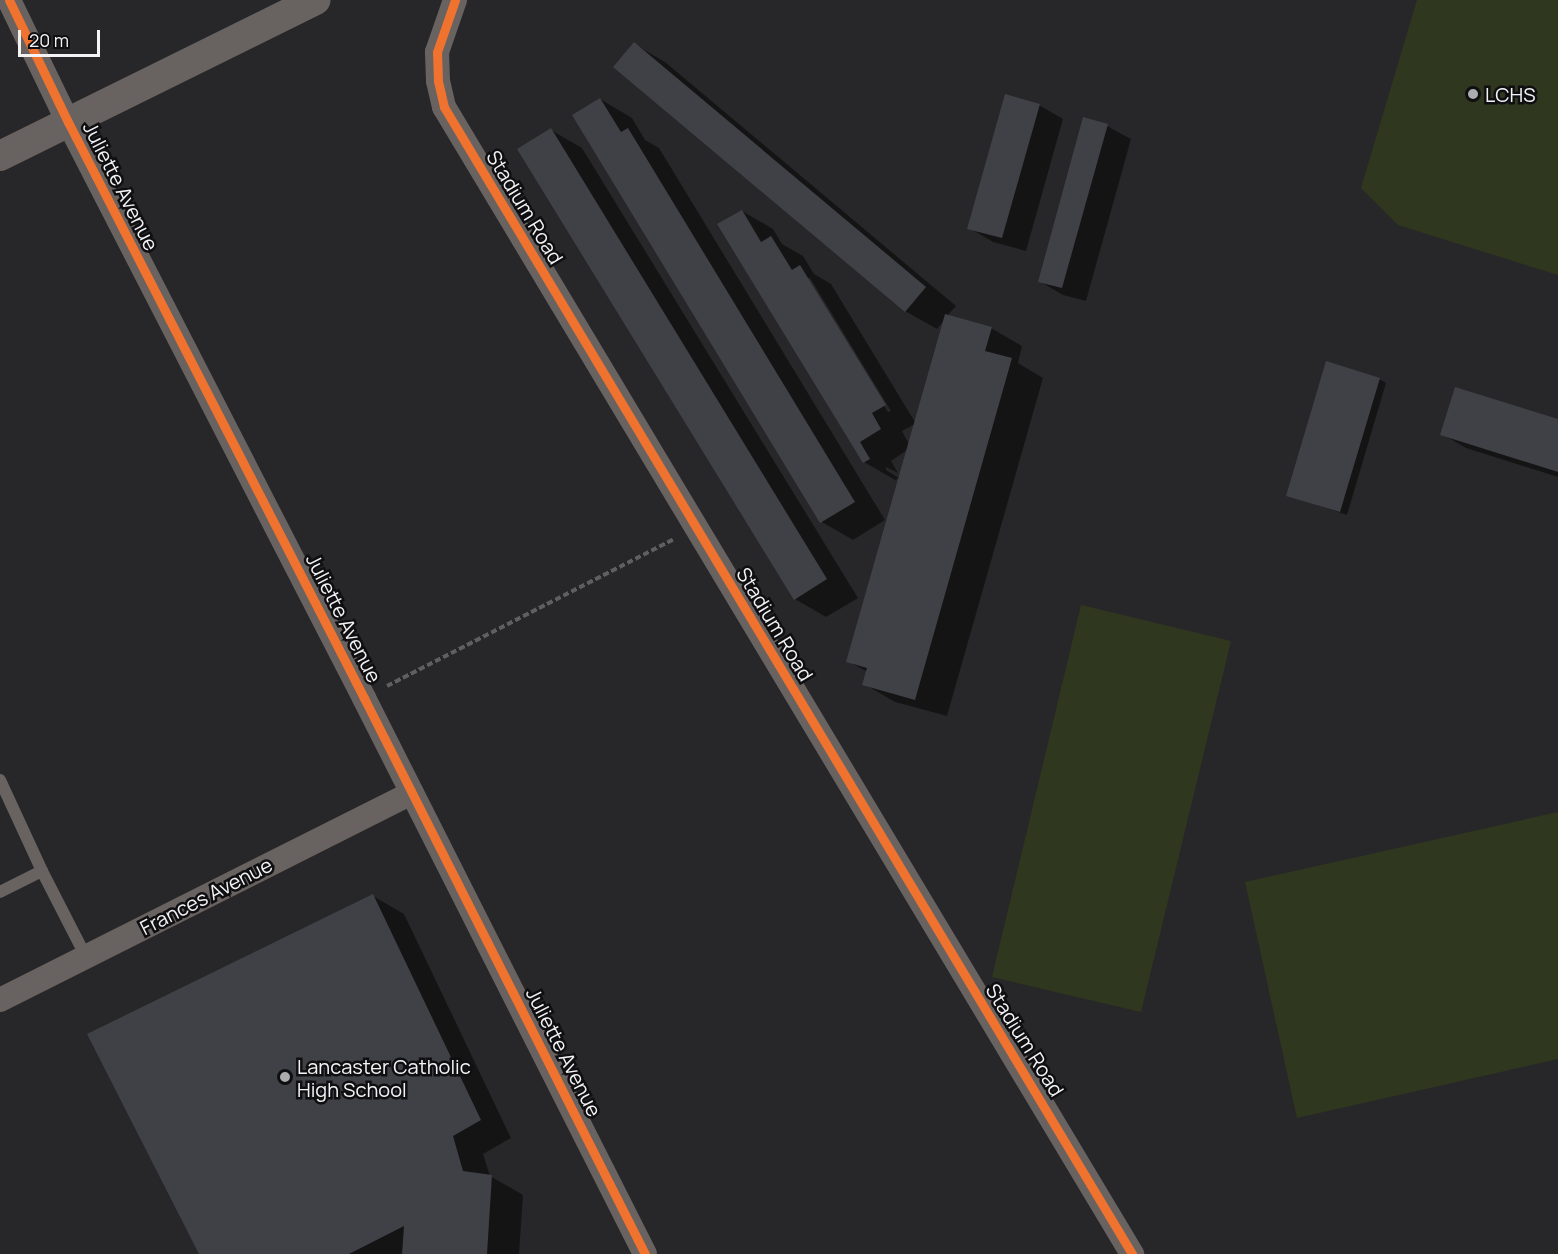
<!DOCTYPE html>
<html>
<head>
<meta charset="utf-8">
<style>
	body { margin:0 }
	#map { position:relative; width:1558px; height:1254px; overflow:hidden; background:#272729; font-family:Manrope,sans-serif }
	div>[style] { position:absolute }
	.green>* { inset:0; background:#2f381f }
	.shadow>* { inset:0; background:#0007 }
	.building>* { inset:0; background:#404047 }
	.path>* { height:4px; margin-top:-2px; transform-origin:0; background:repeating-linear-gradient(90deg,#605e5e 0 6px,transparent 0 9px) }
	.service>* { height:12px; margin:-6px; padding:0 6px; transform-origin:6px; border-radius:6px; background:#686260 }
	.minor>* { height:24px; margin:-12px; padding:0 12px; transform-origin:12px; border-radius:12px; background:#686260 }
	.tertiary>* { height:30px; margin:-15px; padding:0 15px; transform-origin:15px; border-radius:15px; background:#686260 }
	.cycleway>* { height:9px; margin:-4.5px; padding:0 4.5px; transform-origin:4.5px; border-radius:4.5px; background:#ef722f }
	.dots>* { width:16px; height:16px; translate:-50% -50%; box-sizing:border-box; border:3px solid #0f0f11; border-radius:50% }
	span { translate:-50% -50%; white-space:nowrap; text-align:center; line-height:1.15; -webkit-text-stroke:5px #0f0f11; paint-order:stroke }
	.poi-label { font-size:20px; color:#f3f3f6 }
	.left { translate:0 -50%; text-align:left }
	.street-label { font-size:20px; color:#f3f3f6 }
	.scale { position:absolute; left:18px; top:30px; width:82px; height:27px; box-sizing:border-box; border:3px solid #f3f3f6; border-top:0; padding-left:8px; font-size:18px; line-height:21px; white-space:nowrap; color:#f3f3f6; -webkit-text-stroke:4px #0f0f11; paint-order:stroke }
</style>
</head>
<body>
<div id="map">
	<div class="green">
		<i style="clip-path:polygon(1417px 0,1558px 0,1558px 275px,1398px 225px,1361px 188px)"></i>
		<i style="clip-path:polygon(1081px 605px,1231px 641px,1141px 1012px,992px 977px)"></i>
		<i style="clip-path:polygon(1558px 812px,1558px 1059px,1297px 1118px,1245px 882px)"></i>
	</div>
	<div class="shadow">
		<i style="clip-path:polygon(evenodd,634px 44px,665px 62px,956px 306px,947px 316px,991px 328px,1022px 346px,1018px 363px,1043px 378px,947px 716px,895px 702px,864px 684px,868px 672px,847px 661px,907px 450px,891px 461px,898px 473px,886px 467px,886px 470px,899px 478px,895px 480px,864px 462px,742px 211px,773px 229px,782px 244px,803px 256px,814px 274px,831px 284px,915px 422px,945px 319px,937px 329px,905px 311px,634px 44px,806px 278px,810px 278px,891px 411px,888px 412px,806px 278px,634px 44px,915px 424px,909px 444px,902px 431px,915px 424px)"></i>
		<i style="clip-path:polygon(600px 99px,632px 118px,645px 140px,659px 148px,885px 520px,853px 540px,822px 522px)"></i>
		<i style="clip-path:polygon(1039px 105px,1063px 119px,1026px 251px,993px 242px,969px 228px)"></i>
		<i style="clip-path:polygon(1107px 126px,1131px 139px,1086px 301px,1063px 295px,1039px 281px)"></i>
		<i style="clip-path:polygon(551px 130px,582px 148px,858px 598px,826px 617px,795px 599px)"></i>
		<i style="clip-path:polygon(1379px 379px,1386px 383px,1347px 515px,1287px 495px)"></i>
		<i style="clip-path:polygon(1558px 421px,1558px 477px,1466px 448px,1442px 434px)"></i>
		<i style="clip-path:polygon(373px 896px,404px 914px,511px 1138px,483px 1154px,490px 1176px,523px 1195px,519px 1254px,201px 1254px)"></i>
	</div>
	<div class="building">
		<i style="clip-path:polygon(634px 42px,926px 287px,905px 312px,613px 67px)"></i>
		<i style="clip-path:polygon(1005px 94px,1040px 104px,1002px 238px,967px 229px)"></i>
		<i style="clip-path:polygon(600px 98px,621px 132px,628px 128px,855px 502px,820px 523px,572px 115px)"></i>
		<i style="clip-path:polygon(1083px 117px,1108px 124px,1062px 288px,1038px 282px)"></i>
		<i style="clip-path:polygon(551px 128px,827px 579px,794px 600px,517px 149px)"></i>
		<i style="clip-path:polygon(742px 210px,761px 242px,771px 236px,792px 270px,800px 265px,886px 405px,872px 413px,881px 429px,860px 442px,870px 459px,863px 463px,717px 224px)"></i>
		<i style="clip-path:polygon(945px 314px,992px 327px,985px 351px,1012px 358px,915px 700px,862px 685px,867px 668px,846px 662px)"></i>
		<i style="clip-path:polygon(1326px 361px,1380px 378px,1340px 512px,1286px 496px)"></i>
		<i style="clip-path:polygon(1455px 387px,1558px 419px,1558px 472px,1440px 435px)"></i>
		<i style="clip-path:polygon(373px 894px,481px 1120px,453px 1136px,463px 1171px,492px 1175px,487px 1254px,402px 1254px,404px 1226px,349px 1254px,199px 1254px,87px 1034px)"></i>
	</div>
	<div class="path">
		<i style="left:387px;top:686px;width:322px;rotate:-27.1deg"></i>
	</div>
	<div class="service">
		<i style="left:0;top:780px;width:100px;rotate:65.2deg"></i>
		<i style="left:42px;top:871px;width:97px;rotate:62.9deg"></i>
		<i style="left:0;top:892px;width:47px;rotate:-26.6deg"></i>
	</div>
	<div class="minor">
		<i style="left:9px;top:0;width:136px;rotate:64.2deg"></i>
		<i style="left:68px;top:122px;width:648px;rotate:62.8deg"></i>
		<i style="left:364px;top:698px;width:623px;rotate:63.19deg"></i>
		<i style="left:455px;top:0;width:55px;rotate:109.1deg"></i>
		<i style="left:437px;top:52px;width:29px;rotate:88deg"></i>
		<i style="left:438px;top:81px;width:27px;rotate:77deg"></i>
		<i style="left:444px;top:107px;width:1338px;rotate:59.04deg"></i>
		<i style="left:0;top:1000px;width:461px;rotate:-26.7deg"></i>
	</div>
	<div class="tertiary">
		<i style="left:0;top:156px;width:352px;rotate:-26.3deg"></i>
	</div>
	<div class="cycleway">
		<i style="left:9px;top:0;width:136px;rotate:64.2deg"></i>
		<i style="left:68px;top:122px;width:648px;rotate:62.8deg"></i>
		<i style="left:364px;top:698px;width:623px;rotate:63.19deg"></i>
		<i style="left:455px;top:0;width:55px;rotate:109.1deg"></i>
		<i style="left:437px;top:52px;width:29px;rotate:88deg"></i>
		<i style="left:438px;top:81px;width:27px;rotate:77deg"></i>
		<i style="left:444px;top:107px;width:1338px;rotate:59.04deg"></i>
	</div>
	<div class="dots">
		<i style="left:1473px;top:94px;background:#acacae"></i>
		<i style="left:285px;top:1077px;background:#acacae"></i>
	</div>
	<div class="poi-label">
		<span class="left" style="left:1485px;top:94px">LCHS</span>
		<span class="left" style="left:297px;top:1078px">Lancaster Catholic<br>High School</span>
	</div>
	<div class="street-label">
		<span style="left:121px;top:186px;rotate:63deg">Juliette Avenue</span>
		<span style="left:525px;top:207px;rotate:59deg">Stadium Road</span>
		<span style="left:344px;top:618px;rotate:63deg">Juliette Avenue</span>
		<span style="left:775px;top:624px;rotate:59deg">Stadium Road</span>
		<span style="left:206px;top:896px;rotate:-27deg">Frances Avenue</span>
		<span style="left:1025px;top:1040px;rotate:58deg">Stadium Road</span>
		<span style="left:564px;top:1052px;rotate:63deg">Juliette Avenue</span>
	</div>
	<div class="scale">20 m</div>
</div>
</body>
</html>
